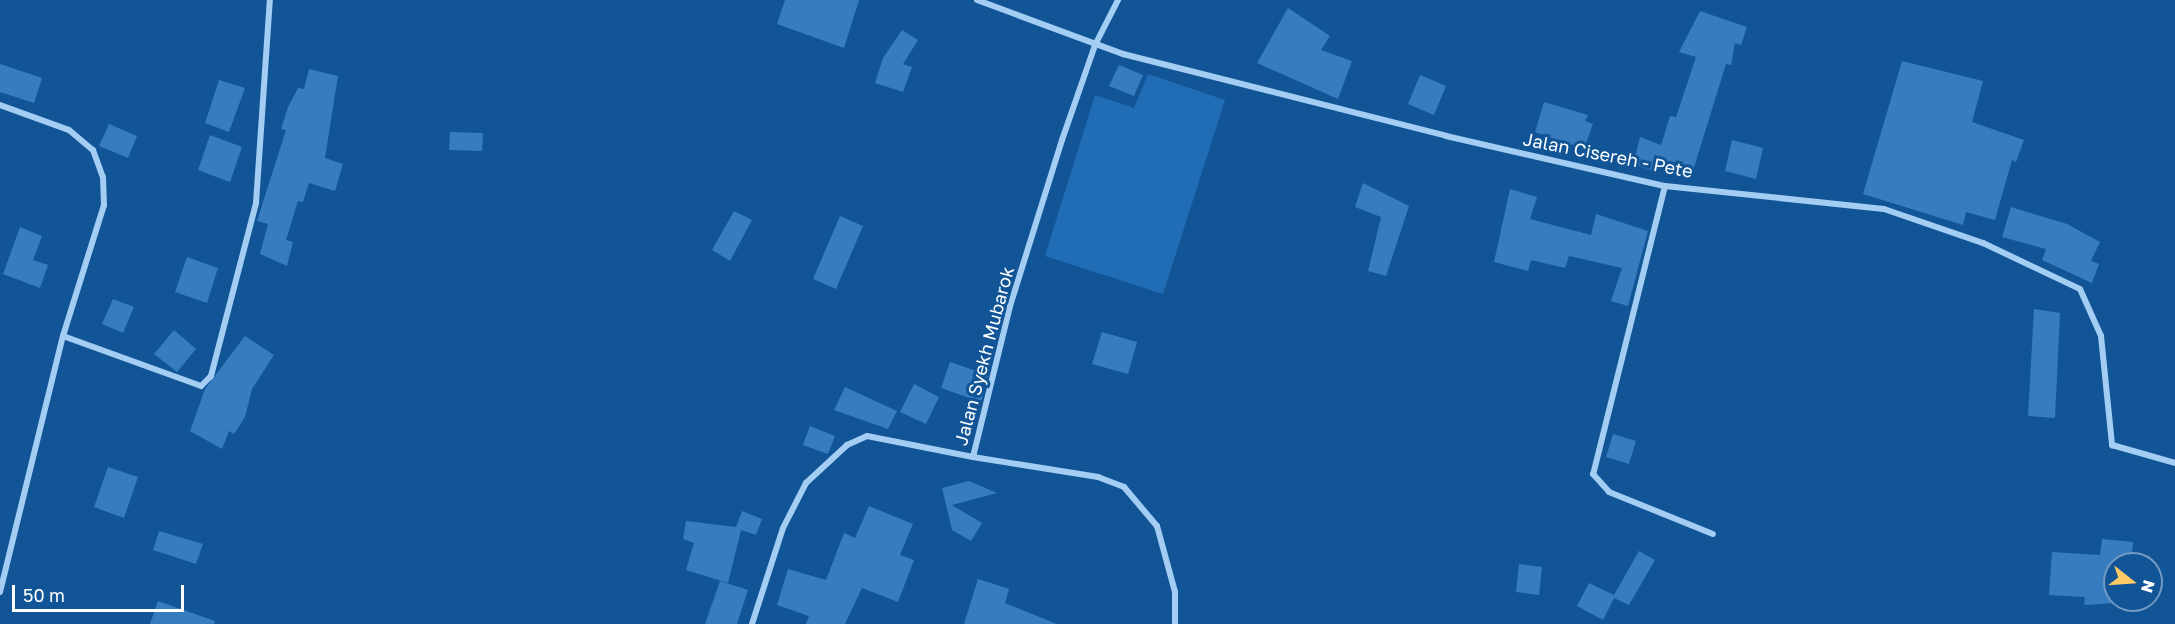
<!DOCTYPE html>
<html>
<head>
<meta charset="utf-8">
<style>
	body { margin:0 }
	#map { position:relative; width:2175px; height:624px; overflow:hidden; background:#125597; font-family:"Golos Text",sans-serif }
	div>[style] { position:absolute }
	.green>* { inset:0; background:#216db5 }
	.building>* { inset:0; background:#367cbe }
	.street>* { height:6px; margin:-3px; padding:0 3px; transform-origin:3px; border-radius:3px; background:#a4cdf3 }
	span { translate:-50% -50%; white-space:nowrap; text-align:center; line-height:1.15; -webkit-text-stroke:6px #125597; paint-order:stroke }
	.street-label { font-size:18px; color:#fff }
	.north { position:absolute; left:2103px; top:552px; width:60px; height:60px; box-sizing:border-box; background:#125597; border:2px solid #7199c1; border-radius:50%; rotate:107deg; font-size:16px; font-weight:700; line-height:24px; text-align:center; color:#fff }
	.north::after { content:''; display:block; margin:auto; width:21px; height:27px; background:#ffc966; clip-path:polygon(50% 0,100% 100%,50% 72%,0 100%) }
	.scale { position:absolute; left:12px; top:585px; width:172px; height:27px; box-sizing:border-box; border:3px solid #fff; border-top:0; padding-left:8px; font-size:18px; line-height:21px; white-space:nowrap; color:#fff; -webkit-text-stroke:4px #125597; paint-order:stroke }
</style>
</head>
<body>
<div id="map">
	<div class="green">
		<i style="clip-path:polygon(1148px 74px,1225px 100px,1163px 294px,1045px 256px,1095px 95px,1134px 108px)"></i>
	</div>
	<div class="building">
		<i style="clip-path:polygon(785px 0,859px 0,844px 48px,777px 24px)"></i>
		<i style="clip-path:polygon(1288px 8px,1330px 36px,1321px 50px,1352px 61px,1338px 99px,1257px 63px)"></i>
		<i style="clip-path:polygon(1700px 11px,1747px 27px,1741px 45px,1735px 43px,1731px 65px,1726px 64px,1692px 174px,1658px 162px,1656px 171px,1633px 165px,1640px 137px,1661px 145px,1670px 116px,1676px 117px,1696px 57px,1679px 52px)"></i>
		<i style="clip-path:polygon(902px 30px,918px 40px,903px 64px,912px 67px,903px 92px,875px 83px,883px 58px)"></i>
		<i style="clip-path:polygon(1902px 61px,1983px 81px,1972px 122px,2024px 140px,2016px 162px,2012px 160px,1995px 220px,1966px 212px,1963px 225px,1863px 194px)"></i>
		<i style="clip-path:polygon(0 64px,42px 78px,34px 103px,0 92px)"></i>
		<i style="clip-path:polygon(1119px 65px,1143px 75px,1134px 96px,1109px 86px)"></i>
		<i style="clip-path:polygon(309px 69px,338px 76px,325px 158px,343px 164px,335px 191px,309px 183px,303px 202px,298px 201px,286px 240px,293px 242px,287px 266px,260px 254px,268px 224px,257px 221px,286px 130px,281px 129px,288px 107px,298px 88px,304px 89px)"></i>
		<i style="clip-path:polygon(1420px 75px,1446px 86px,1434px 115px,1408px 104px)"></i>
		<i style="clip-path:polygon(219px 80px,245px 88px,229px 132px,205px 123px)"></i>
		<i style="clip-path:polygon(1544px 102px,1588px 115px,1585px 121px,1593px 124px,1584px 149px,1535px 132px)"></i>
		<i style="clip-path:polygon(109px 124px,137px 136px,128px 158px,99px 146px)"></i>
		<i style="clip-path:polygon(450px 132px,483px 133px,482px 151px,449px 150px)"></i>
		<i style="clip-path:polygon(210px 135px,242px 147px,230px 182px,198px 170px)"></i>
		<i style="clip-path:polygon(1732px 140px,1763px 148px,1756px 179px,1725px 171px)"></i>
		<i style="clip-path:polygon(1363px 183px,1409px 206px,1386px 276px,1368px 271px,1381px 217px,1355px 207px)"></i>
		<i style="clip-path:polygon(1510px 189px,1537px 197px,1530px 219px,1591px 235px,1596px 214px,1648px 231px,1628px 306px,1611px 301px,1622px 268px,1569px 256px,1565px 268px,1531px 260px,1528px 271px,1494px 262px)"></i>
		<i style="clip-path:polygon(2011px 207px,2067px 224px,2100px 242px,2091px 261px,2099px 264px,2092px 283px,2042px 260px,2046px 249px,2002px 237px)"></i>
		<i style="clip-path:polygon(734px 211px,752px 220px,730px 261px,712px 250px)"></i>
		<i style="clip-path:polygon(840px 216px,863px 226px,836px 289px,813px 279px)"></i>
		<i style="clip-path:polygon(20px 227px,42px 236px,33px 260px,48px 265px,40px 288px,3px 274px)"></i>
		<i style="clip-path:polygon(187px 257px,218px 268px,207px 303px,175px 292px)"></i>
		<i style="clip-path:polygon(113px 299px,134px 307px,123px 333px,102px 324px)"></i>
		<i style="clip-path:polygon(2034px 309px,2060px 313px,2055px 418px,2028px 416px)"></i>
		<i style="clip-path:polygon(174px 330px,196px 349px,177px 372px,154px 354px)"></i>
		<i style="clip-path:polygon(1102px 332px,1137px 342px,1128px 374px,1092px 364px)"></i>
		<i style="clip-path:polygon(245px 336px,274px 355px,252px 389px,245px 417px,234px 434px,229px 431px,222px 449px,190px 431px,205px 389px)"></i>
		<i style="clip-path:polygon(950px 362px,988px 375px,981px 402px,941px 388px)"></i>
		<i style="clip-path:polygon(914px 384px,939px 397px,926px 424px,900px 412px)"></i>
		<i style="clip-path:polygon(845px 387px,897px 411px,888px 429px,834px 410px)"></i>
		<i style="clip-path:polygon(810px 426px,835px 436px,828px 454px,803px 445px)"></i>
		<i style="clip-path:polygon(1613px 434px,1636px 441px,1629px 464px,1606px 457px)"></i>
		<i style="clip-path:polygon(108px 467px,138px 477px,124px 518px,94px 507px)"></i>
		<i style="clip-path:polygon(969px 481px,997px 493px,952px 505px,982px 523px,971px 541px,952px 530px,942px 488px)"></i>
		<i style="clip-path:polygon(869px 506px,913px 524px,900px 555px,914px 560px,898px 602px,862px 588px,845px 624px,806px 624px,809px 616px,777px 605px,788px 569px,826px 580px,844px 533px,855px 538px)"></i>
		<i style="clip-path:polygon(742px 511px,762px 519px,756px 535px,741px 530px,728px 583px,686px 570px,694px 543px,683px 539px,686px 521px,736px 527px)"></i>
		<i style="clip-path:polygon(159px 531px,203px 544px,196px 564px,153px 550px)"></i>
		<i style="clip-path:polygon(2102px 539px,2133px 542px,2131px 564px,2115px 564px,2115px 603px,2084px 605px,2085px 597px,2049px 595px,2052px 552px,2100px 555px)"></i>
		<i style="clip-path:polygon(1639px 551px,1655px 560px,1629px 605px,1614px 598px,1603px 620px,1577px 606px,1589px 583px,1614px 595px)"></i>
		<i style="clip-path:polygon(1519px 564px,1542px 567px,1539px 595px,1516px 592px)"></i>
		<i style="clip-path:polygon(978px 579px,1009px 589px,1005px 603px,1057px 624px,964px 624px)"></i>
		<i style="clip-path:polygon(720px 581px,748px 590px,737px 624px,705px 624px)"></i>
		<i style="clip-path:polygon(158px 601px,215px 621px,214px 624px,150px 624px)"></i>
	</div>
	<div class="street">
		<i style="left:977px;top:0;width:156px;rotate:20.3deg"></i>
		<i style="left:1123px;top:54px;width:333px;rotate:14.2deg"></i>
		<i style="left:1446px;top:136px;width:225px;rotate:12.9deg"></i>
		<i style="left:1665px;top:186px;width:220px;rotate:6deg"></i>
		<i style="left:1884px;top:209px;width:105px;rotate:19deg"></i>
		<i style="left:1983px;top:243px;width:107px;rotate:25.4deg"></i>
		<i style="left:2080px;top:289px;width:51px;rotate:65.9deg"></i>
		<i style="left:2101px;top:336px;width:110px;rotate:84.2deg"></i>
		<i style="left:2112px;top:445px;width:66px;rotate:15.9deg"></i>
		<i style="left:0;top:105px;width:73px;rotate:19.9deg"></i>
		<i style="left:69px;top:130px;width:31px;rotate:40deg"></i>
		<i style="left:93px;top:150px;width:29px;rotate:70deg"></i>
		<i style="left:103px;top:177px;width:28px;rotate:88deg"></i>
		<i style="left:104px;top:205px;width:137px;rotate:107.4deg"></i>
		<i style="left:63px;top:336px;width:147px;rotate:19.9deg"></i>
		<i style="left:201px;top:386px;width:14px;rotate:-45deg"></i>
		<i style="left:211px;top:376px;width:179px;rotate:-75.4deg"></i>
		<i style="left:256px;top:203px;width:203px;rotate:-86.1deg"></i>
		<i style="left:1665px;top:186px;width:297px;rotate:104deg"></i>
		<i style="left:1593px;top:474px;width:24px;rotate:48deg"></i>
		<i style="left:1609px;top:492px;width:112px;rotate:22deg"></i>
		<i style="left:973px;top:457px;width:127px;rotate:9.1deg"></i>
		<i style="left:1098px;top:477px;width:28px;rotate:21deg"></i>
		<i style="left:1124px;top:487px;width:51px;rotate:49.8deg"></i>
		<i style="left:1157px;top:526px;width:68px;rotate:74.7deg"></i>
		<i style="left:1175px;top:592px;width:32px;rotate:90deg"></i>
		<i style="left:0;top:592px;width:264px;rotate:-76.2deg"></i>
		<i style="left:752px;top:624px;width:101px;rotate:-72.1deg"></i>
		<i style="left:783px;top:528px;width:51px;rotate:-62.9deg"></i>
		<i style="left:806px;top:483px;width:56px;rotate:-42.8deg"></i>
		<i style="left:847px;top:445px;width:22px;rotate:-24deg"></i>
		<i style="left:867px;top:436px;width:108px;rotate:11.2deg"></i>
		<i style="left:973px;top:457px;width:155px;rotate:-76.2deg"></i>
		<i style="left:1010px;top:306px;width:174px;rotate:-72.6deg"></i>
		<i style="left:1062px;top:140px;width:101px;rotate:-70.8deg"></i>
		<i style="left:1095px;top:45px;width:51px;rotate:-62.9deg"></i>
	</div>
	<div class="street-label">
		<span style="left:1608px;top:155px;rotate:11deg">Jalan Cisereh - Pete</span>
		<span style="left:984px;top:356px;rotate:-75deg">Jalan Syekh Mubarok</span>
	</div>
	<div class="north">N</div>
	<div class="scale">50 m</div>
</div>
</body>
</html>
